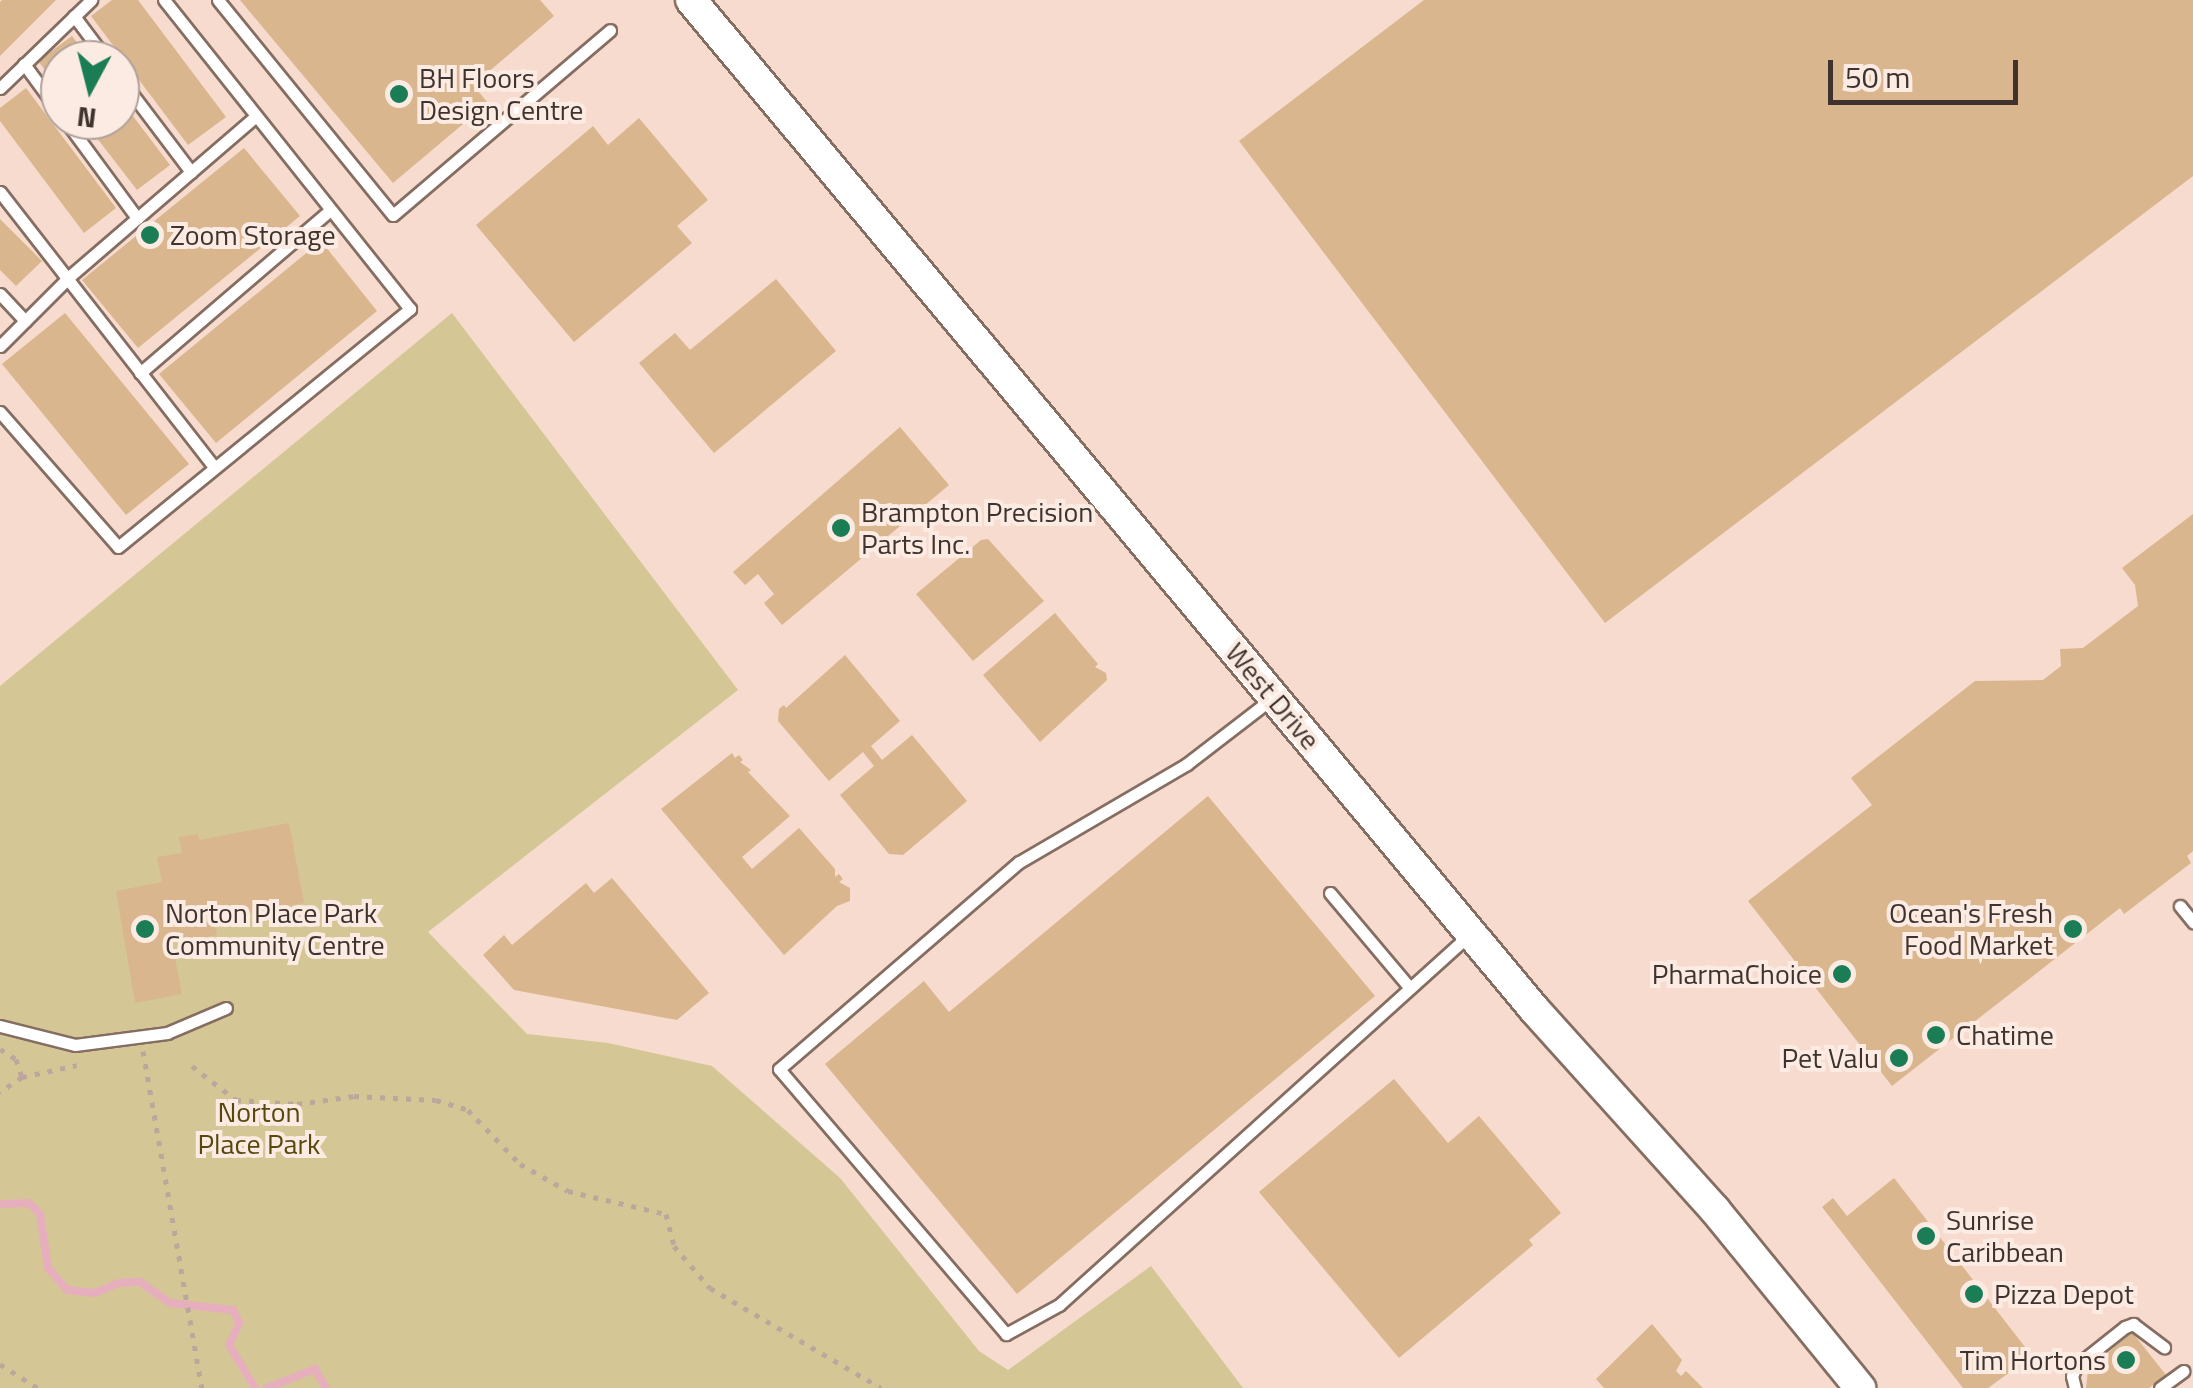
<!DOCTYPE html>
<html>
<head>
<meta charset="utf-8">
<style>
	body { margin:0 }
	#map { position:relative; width:2193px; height:1388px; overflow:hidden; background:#f6dbce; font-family:"Titillium Web",sans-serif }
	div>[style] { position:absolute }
	.green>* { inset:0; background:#d5c695 }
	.stream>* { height:8px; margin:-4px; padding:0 4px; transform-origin:4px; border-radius:4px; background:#e7afbd }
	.building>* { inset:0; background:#d9b68e }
	.path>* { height:5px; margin-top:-2.5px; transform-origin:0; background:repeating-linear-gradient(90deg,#bda79c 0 5px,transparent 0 13px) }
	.roads { filter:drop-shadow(2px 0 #856d61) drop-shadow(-2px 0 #856d61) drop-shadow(0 2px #856d61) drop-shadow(0 -2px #856d61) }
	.service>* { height:11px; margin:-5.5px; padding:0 5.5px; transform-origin:5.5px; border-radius:5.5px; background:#fff }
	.tertiary>* { height:30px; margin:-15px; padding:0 15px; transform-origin:15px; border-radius:15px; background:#fff }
	.dots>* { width:28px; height:28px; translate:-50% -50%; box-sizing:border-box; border:5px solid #fcebe3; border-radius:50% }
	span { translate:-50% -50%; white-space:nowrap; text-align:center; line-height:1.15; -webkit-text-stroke:8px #fcebe3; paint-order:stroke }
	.poi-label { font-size:28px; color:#3e332e }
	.left { translate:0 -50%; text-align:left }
	.right { translate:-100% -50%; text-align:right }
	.street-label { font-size:28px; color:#3e332e }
	.park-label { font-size:28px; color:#58480b }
	.north { position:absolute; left:40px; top:40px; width:100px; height:100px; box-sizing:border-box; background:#fcebe3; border:2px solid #b0a19b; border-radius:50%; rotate:187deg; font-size:28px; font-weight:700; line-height:40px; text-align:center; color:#3e332e }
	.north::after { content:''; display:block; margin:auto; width:35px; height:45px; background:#1a7d55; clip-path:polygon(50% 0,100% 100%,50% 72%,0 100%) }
	.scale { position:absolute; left:1828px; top:60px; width:190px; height:45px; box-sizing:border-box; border:5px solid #3e332e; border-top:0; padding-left:12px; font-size:30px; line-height:35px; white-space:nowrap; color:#3e332e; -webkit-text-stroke:8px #fcebe3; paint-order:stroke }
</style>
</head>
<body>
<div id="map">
	<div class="green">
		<i style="clip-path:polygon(452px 313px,738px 690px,428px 932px,527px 1034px,608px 1043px,712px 1066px,840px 1178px,979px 1351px,1008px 1370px,1151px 1266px,1243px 1388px,0 1388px,0 686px)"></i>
	</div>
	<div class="stream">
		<i style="left:0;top:1204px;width:29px;rotate:-2deg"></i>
		<i style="left:29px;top:1203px;width:16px;rotate:45deg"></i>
		<i style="left:40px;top:1214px;width:55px;rotate:81.6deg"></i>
		<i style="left:48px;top:1268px;width:29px;rotate:49deg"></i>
		<i style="left:67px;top:1290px;width:28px;rotate:6deg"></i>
		<i style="left:95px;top:1293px;width:25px;rotate:-23deg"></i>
		<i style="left:118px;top:1283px;width:22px;rotate:-3deg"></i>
		<i style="left:140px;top:1282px;width:37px;rotate:35deg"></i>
		<i style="left:170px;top:1303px;width:63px;rotate:6.3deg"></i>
		<i style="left:233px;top:1310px;width:14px;rotate:65deg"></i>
		<i style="left:239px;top:1323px;width:24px;rotate:114deg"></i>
		<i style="left:229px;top:1345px;width:50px;rotate:58.8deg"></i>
		<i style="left:267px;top:1388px;width:52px;rotate:-21.6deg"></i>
		<i style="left:315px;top:1369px;width:22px;rotate:60deg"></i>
	</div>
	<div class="building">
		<i style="clip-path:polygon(2px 0,56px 0,0 56px,0 2px)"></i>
		<i style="clip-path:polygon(112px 0,138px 0,226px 117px,188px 145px,91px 16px)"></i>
		<i style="clip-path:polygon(240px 0,540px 0,554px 16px,473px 85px,488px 103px,393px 183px)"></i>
		<i style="clip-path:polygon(1424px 0,2193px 0,2193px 176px,1605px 623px,1239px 141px)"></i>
		<i style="clip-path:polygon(72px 36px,90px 60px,60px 60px,60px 89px,38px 61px)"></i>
		<i style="clip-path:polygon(26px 88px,116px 208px,84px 233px,0 121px,0 108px)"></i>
		<i style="clip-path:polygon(120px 99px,170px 165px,137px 190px,83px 120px,120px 120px)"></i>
		<i style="clip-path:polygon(639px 118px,708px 200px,677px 226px,692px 243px,574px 342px,476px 225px,593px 126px,608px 145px)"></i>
		<i style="clip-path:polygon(244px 148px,300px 216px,138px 348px,82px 280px)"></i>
		<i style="clip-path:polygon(0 219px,42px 261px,16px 286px,0 270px)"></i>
		<i style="clip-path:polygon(321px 241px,377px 311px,216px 443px,159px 374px)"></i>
		<i style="clip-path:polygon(776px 279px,836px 351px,714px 453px,639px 363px,675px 333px,690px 350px)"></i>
		<i style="clip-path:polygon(65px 313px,189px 464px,126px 515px,2px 364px)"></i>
		<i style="clip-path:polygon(900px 427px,949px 485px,782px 625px,764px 603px,774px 594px,758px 574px,745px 585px,733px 572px)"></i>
		<i style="clip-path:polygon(2193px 514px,2193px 851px,2187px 856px,2191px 863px,2124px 914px,2120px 908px,1892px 1086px,1748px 901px,1872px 805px,1851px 778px,1975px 681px,2043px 680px,2061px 666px,2060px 649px,2083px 648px,2138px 606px,2135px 585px,2122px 568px)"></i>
		<i style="clip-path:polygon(988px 539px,1044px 601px,973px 661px,916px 594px,981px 540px)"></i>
		<i style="clip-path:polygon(1055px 613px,1098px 664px,1095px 667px,1106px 673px,1107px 680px,1040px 742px,983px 675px)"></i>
		<i style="clip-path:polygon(845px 655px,900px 721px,871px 746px,882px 760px,912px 735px,967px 801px,903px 855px,889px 854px,840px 795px,874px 766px,863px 752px,829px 781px,778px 721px,779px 709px,784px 705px,786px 708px)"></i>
		<i style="clip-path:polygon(732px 753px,735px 758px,739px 755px,743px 760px,740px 762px,751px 770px,748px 772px,790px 816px,742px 857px,752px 869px,799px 828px,835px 869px,835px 877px,839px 874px,843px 879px,839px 882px,850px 888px,850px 901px,837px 906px,784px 955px,661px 809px)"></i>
		<i style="clip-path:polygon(1208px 796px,1375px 996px,1017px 1294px,825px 1064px,924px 981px,949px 1012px)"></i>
		<i style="clip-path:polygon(289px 823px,304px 903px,214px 919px,217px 935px,172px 943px,182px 994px,135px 1003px,116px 891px,162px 882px,157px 857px,182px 853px,179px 837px,198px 834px,199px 840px)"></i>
		<i style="clip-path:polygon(612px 878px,709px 993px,677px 1020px,514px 990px,483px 955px,504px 935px,512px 945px,586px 883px,594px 893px)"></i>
		<i style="clip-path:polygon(1394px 1079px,1448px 1143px,1479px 1116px,1561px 1213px,1529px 1240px,1533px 1245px,1399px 1358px,1259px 1192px)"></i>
		<i style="clip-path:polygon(1894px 1178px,2032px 1356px,1988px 1388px,1963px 1388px,1822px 1207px,1833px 1198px,1847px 1216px)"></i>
		<i style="clip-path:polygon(1652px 1324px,1682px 1360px,1676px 1371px,1681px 1376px,1686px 1371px,1703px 1388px,1604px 1388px,1596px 1379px)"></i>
		<i style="clip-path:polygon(2132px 1332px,2166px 1375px,2149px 1388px,2086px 1388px,2088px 1370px)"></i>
	</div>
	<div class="path">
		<i style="left:0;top:1049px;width:19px;rotate:32deg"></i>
		<i style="left:16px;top:1059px;width:19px;rotate:72deg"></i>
		<i style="left:22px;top:1077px;width:27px;rotate:146deg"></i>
		<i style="left:143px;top:1051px;width:342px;rotate:80.1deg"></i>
		<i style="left:192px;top:1066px;width:56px;rotate:37.7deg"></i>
		<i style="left:236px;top:1100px;width:61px;rotate:3.8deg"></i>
		<i style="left:297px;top:1104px;width:58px;rotate:-8deg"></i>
		<i style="left:354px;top:1096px;width:82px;rotate:2.8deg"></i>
		<i style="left:436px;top:1100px;width:34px;rotate:17deg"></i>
		<i style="left:468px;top:1110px;width:75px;rotate:46.1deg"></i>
		<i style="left:520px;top:1164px;width:55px;rotate:29.4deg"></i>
		<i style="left:568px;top:1191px;width:101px;rotate:13.2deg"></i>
		<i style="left:666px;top:1214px;width:33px;rotate:76deg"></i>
		<i style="left:674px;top:1246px;width:55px;rotate:49.4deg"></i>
		<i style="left:710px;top:1288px;width:198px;rotate:30.3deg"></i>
		<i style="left:22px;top:1077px;width:56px;rotate:-12.3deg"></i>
		<i style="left:0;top:1364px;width:45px;rotate:32.3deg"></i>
	</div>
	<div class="roads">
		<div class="service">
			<i style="left:218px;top:0;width:277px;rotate:50.9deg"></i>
			<i style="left:393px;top:215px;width:285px;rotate:-40.4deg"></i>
			<i style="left:74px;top:16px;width:55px;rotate:53.1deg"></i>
			<i style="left:24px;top:64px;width:61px;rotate:53.7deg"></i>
			<i style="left:120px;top:78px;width:118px;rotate:52.9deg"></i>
			<i style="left:0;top:88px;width:127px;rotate:-44deg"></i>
			<i style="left:65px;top:120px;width:122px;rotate:53.7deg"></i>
			<i style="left:0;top:192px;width:348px;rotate:52.1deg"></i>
			<i style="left:0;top:294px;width:37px;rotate:47deg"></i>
			<i style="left:0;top:346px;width:99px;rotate:-45deg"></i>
			<i style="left:70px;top:276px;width:244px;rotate:-40.7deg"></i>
			<i style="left:140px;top:373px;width:250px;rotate:-40.6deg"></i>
			<i style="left:0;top:412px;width:179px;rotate:48.8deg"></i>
			<i style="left:118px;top:547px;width:377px;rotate:-39.2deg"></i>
			<i style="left:410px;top:309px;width:395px;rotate:-128.5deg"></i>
			<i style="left:1270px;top:700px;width:105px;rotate:142.4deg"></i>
			<i style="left:1187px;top:764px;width:194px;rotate:149.7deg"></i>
			<i style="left:1019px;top:862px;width:317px;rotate:139.2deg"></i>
			<i style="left:779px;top:1069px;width:349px;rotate:49.4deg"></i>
			<i style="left:1006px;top:1334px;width:60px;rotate:-28.7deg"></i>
			<i style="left:1059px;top:1305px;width:551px;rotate:-42.06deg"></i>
			<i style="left:1330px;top:893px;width:124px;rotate:49.9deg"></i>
			<i style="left:2180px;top:906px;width:21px;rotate:51deg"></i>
			<i style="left:0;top:1026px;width:77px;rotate:14.2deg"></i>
			<i style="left:75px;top:1045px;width:93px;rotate:-7.4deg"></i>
			<i style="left:167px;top:1033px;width:64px;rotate:-23deg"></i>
			<i style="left:2075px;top:1388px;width:12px;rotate:-104deg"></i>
			<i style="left:2072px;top:1376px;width:12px;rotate:-66deg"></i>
			<i style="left:2077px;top:1365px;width:61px;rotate:-38.4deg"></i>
			<i style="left:2125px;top:1327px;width:9px;rotate:-21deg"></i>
			<i style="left:2133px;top:1324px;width:39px;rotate:37deg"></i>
			<i style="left:2160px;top:1388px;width:29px;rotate:-36deg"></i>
		</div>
		<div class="tertiary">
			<i style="left:691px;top:0;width:1315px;rotate:50.12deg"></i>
			<i style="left:1534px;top:1009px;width:270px;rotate:48deg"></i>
			<i style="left:1715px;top:1210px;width:230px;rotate:50.8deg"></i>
		</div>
	</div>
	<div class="dots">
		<i style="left:399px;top:94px;background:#1a7d55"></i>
		<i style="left:150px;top:235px;background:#1a7d55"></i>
		<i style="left:841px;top:528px;background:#1a7d55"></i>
		<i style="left:145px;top:929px;background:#1a7d55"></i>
		<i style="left:2073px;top:929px;background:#1a7d55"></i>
		<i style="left:1842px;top:974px;background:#1a7d55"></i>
		<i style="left:1936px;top:1035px;background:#1a7d55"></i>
		<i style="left:1899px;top:1058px;background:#1a7d55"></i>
		<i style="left:1926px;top:1236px;background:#1a7d55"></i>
		<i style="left:1974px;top:1294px;background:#1a7d55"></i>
		<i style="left:2126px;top:1360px;background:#1a7d55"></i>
	</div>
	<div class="poi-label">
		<span class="left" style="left:419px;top:94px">BH Floors<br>Design Centre</span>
		<span class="left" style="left:170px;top:235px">Zoom Storage</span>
		<span class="left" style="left:861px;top:528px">Brampton Precision<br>Parts Inc.</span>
		<span class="left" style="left:165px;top:929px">Norton Place Park<br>Community Centre</span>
		<span class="right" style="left:2053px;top:929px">Ocean's Fresh<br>Food Market</span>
		<span class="right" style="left:1822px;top:974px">PharmaChoice</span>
		<span class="left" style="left:1956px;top:1035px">Chatime</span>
		<span class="right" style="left:1879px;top:1058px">Pet Valu</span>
		<span class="left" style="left:1946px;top:1236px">Sunrise<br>Caribbean</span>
		<span class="left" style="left:1994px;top:1294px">Pizza Depot</span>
		<span class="right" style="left:2106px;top:1360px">Tim Hortons</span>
	</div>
	<div class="street-label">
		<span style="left:1273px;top:696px;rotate:50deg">West Drive</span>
	</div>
	<div class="park-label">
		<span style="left:259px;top:1128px">Norton<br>Place Park</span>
	</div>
	<div class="north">N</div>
	<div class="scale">50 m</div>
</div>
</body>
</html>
